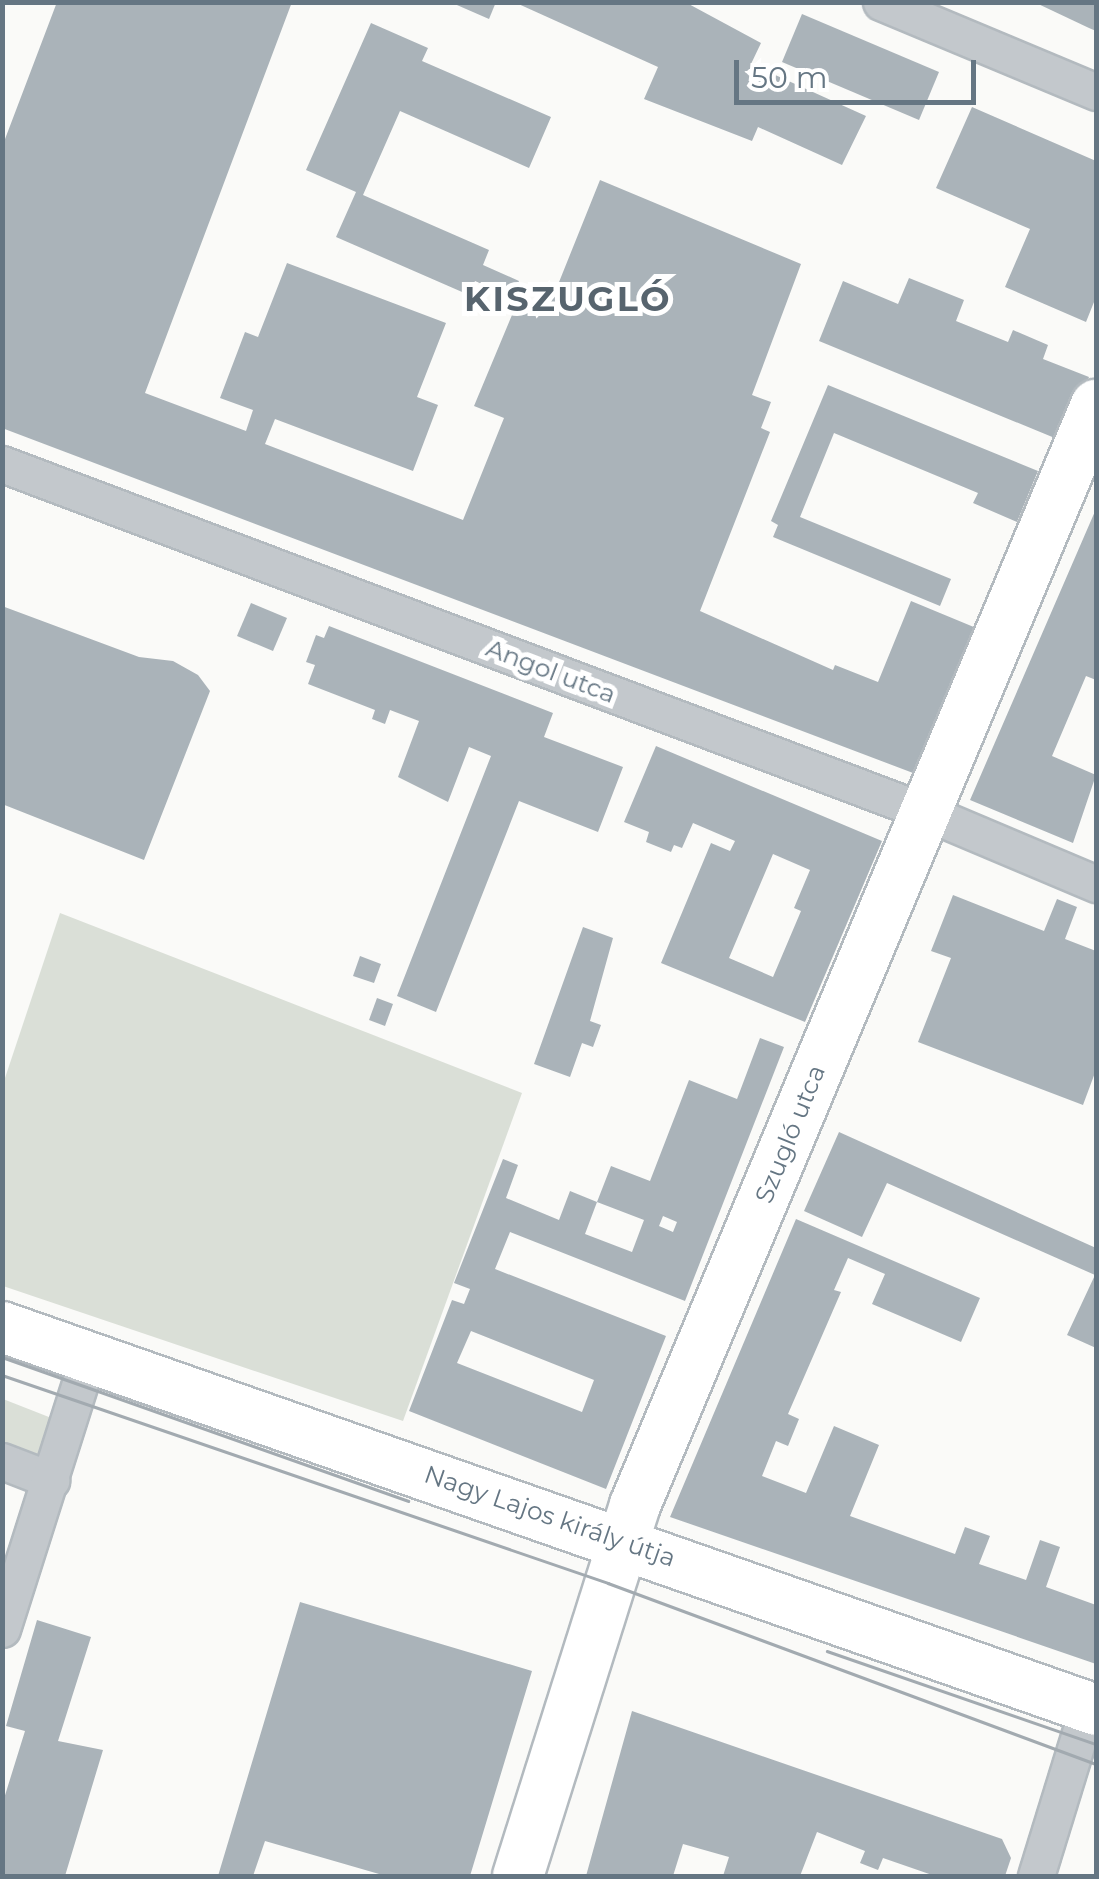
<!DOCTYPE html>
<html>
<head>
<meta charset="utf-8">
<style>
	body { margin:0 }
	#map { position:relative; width:1099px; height:1879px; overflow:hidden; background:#fafaf8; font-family:Montserrat,sans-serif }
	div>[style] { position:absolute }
	.green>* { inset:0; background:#dadfd7 }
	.building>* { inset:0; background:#aab3b9 }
	.roads { filter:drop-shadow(2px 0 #b3babf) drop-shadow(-2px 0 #b3babf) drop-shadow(0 2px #b3babf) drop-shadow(0 -2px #b3babf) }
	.street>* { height:35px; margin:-17.5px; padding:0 17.5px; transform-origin:17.5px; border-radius:17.5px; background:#c3c8cc }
	.secondary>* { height:50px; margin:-25px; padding:0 25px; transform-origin:25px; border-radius:25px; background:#fff }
	.tram>* { height:2.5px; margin:-1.25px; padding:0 1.25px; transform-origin:1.25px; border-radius:1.25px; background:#a2aab0 }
	span { translate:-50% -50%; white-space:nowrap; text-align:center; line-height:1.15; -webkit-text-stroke:10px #fff; paint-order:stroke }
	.street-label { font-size:25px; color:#657683 }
	.district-label { font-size:35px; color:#57646e; font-weight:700; letter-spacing:2.5px }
	.frame { position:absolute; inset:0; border:5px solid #657683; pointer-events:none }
	.scale { position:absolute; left:734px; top:60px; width:242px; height:45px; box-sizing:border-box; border:5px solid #657683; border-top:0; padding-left:12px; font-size:30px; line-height:35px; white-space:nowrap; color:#657683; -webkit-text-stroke:8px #fff; paint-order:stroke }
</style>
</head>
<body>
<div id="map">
	<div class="green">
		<i style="clip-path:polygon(60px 913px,522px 1093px,403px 1421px,3px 1286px,3px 1084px)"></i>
		<i style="clip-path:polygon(3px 1399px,54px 1419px,38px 1460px,3px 1448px)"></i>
	</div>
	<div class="building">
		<i style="clip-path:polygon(57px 2px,292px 2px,145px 393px,246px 431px,253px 410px,220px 398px,245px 332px,258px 337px,287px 263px,446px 323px,417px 397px,438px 405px,413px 471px,275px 419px,265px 444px,463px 520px,504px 418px,474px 406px,517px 303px,526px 299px,549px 307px,600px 180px,801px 264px,752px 395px,771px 402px,761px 428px,770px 432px,700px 611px,833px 670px,835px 665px,878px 682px,911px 601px,981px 630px,921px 776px,2px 428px,2px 147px)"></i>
		<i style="clip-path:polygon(450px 2px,496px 2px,489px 19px)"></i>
		<i style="clip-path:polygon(514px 2px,685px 2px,761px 43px,751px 64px,866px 116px,842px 165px,758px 127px,752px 141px,644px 99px,658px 67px)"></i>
		<i style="clip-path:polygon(1034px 2px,1096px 2px,1096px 31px,1089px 28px)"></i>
		<i style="clip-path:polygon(802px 14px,939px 72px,919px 120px,782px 62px)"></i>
		<i style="clip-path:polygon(371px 23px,428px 48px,422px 61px,551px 117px,529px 168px,400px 111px,363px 195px,489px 250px,483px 265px,519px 281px,512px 297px,475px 281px,469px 295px,336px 237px,356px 192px,306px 170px)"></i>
		<i style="clip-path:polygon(972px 107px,1096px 161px,1096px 297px,1086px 322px,1005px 287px,1030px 229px,936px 188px)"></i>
		<i style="clip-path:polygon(909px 278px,964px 300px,956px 321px,1008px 342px,1013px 330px,1048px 345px,1043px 359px,1089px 377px,1062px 441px,819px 341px,843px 281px,898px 304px)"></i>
		<i style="clip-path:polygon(828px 385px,1038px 471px,1017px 522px,973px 503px,978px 493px,834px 433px,800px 517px,951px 579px,940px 606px,773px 537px,778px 525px,771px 521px)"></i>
		<i style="clip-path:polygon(1096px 509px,1096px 680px,1086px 676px,1052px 756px,1096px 775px,1073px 843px,970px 800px)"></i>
		<i style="clip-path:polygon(251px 603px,287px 618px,273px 651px,237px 636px)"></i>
		<i style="clip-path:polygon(2px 606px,139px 657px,173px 661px,198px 675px,210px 691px,144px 860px,2px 804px)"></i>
		<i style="clip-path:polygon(329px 626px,553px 713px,544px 737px,623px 767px,598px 832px,519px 801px,436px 1012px,397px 996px,491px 756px,469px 747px,448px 802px,398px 777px,419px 721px,390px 710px,385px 724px,372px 719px,375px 710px,308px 684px,315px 665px,306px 662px,316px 635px,324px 638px)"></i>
		<i style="clip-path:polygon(evenodd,656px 746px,882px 841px,805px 1022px,661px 963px,711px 843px,730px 851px,735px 841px,693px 823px,682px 848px,674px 845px,671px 852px,646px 842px,649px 832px,624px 822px,656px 746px,773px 854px,810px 870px,794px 908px,801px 911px,773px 977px,729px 958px,773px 854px)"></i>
		<i style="clip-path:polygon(953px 895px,1044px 931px,1057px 899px,1077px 907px,1065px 939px,1096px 951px,1096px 1070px,1083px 1105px,918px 1042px,951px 958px,931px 951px)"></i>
		<i style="clip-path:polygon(583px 927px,613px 938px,590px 1021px,601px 1025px,593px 1047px,582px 1043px,570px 1077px,534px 1064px)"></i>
		<i style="clip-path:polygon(360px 956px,381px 964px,374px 983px,353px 976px)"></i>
		<i style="clip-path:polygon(377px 998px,393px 1004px,385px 1026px,369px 1020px)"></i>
		<i style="clip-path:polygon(evenodd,760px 1038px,784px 1047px,685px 1301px,510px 1232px,495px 1269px,666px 1336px,606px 1489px,409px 1411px,452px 1300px,464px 1304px,470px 1289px,454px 1283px,503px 1159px,518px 1165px,506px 1198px,559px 1220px,570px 1191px,597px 1202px,585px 1234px,632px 1252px,644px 1220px,597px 1202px,611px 1166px,650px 1181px,689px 1080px,737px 1099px,760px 1038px,663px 1216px,677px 1222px,673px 1232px,659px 1226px,663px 1216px,760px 1038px,471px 1331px,594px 1380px,582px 1412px,457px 1363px,471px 1331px)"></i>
		<i style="clip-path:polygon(839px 1132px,1096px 1248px,1096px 1348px,1067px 1335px,1095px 1275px,887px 1183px,862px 1237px,804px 1211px)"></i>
		<i style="clip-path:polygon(796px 1219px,980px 1298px,961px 1342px,872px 1304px,885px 1274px,848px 1258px,834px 1290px,841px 1292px,788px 1414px,799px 1419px,788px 1446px,776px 1441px,762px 1476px,806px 1493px,834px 1426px,879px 1445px,850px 1516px,955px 1554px,965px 1527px,990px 1536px,979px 1564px,1026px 1580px,1040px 1540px,1060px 1547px,1046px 1587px,1096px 1605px,1096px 1664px,670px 1517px)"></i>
		<i style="clip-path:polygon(300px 1602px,532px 1671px,470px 1876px,386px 1876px,265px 1841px,253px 1876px,218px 1876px)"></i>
		<i style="clip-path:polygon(37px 1620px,91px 1637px,58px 1741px,103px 1750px,65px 1876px,2px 1876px,2px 1805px,25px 1731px,6px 1726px)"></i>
		<i style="clip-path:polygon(632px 1711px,1002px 1839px,1011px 1858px,1005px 1876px,935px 1876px,883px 1858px,878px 1870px,860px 1863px,865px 1851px,817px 1832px,800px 1876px,723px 1876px,729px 1857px,683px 1844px,673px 1876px,586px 1876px)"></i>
	</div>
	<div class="roads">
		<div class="street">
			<i style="left:881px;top:2px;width:233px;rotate:22.7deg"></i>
			<i style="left:2px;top:464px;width:984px;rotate:20.64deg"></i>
			<i style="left:923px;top:811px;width:188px;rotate:22.9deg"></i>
			<i style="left:2px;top:1461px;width:53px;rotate:21.2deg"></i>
			<i style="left:2px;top:1629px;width:287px;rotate:-72.4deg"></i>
			<i style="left:1036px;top:1876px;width:177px;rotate:-72.9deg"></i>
		</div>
		<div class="secondary">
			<i style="left:2px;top:1327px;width:1159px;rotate:19.29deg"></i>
			<i style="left:518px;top:1876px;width:389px;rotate:-72.5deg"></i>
			<i style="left:635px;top:1505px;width:1193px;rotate:-67.26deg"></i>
		</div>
	</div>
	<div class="tram">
		<i style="left:2px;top:1357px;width:431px;rotate:19.5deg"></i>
		<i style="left:2px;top:1375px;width:641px;rotate:18.94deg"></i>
		<i style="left:608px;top:1583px;width:520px;rotate:20.35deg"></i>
		<i style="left:827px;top:1651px;width:285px;rotate:19.1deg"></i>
	</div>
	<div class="street-label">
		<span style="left:551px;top:671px;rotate:21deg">Angol utca</span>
		<span style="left:790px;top:1134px;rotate:-68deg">Szugló utca</span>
		<span style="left:550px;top:1516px;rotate:19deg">Nagy Lajos király útja</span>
	</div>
	<div class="district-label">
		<span style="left:568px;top:299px">KISZUGLÓ</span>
	</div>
	<div class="frame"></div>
	<div class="scale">50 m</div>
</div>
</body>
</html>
